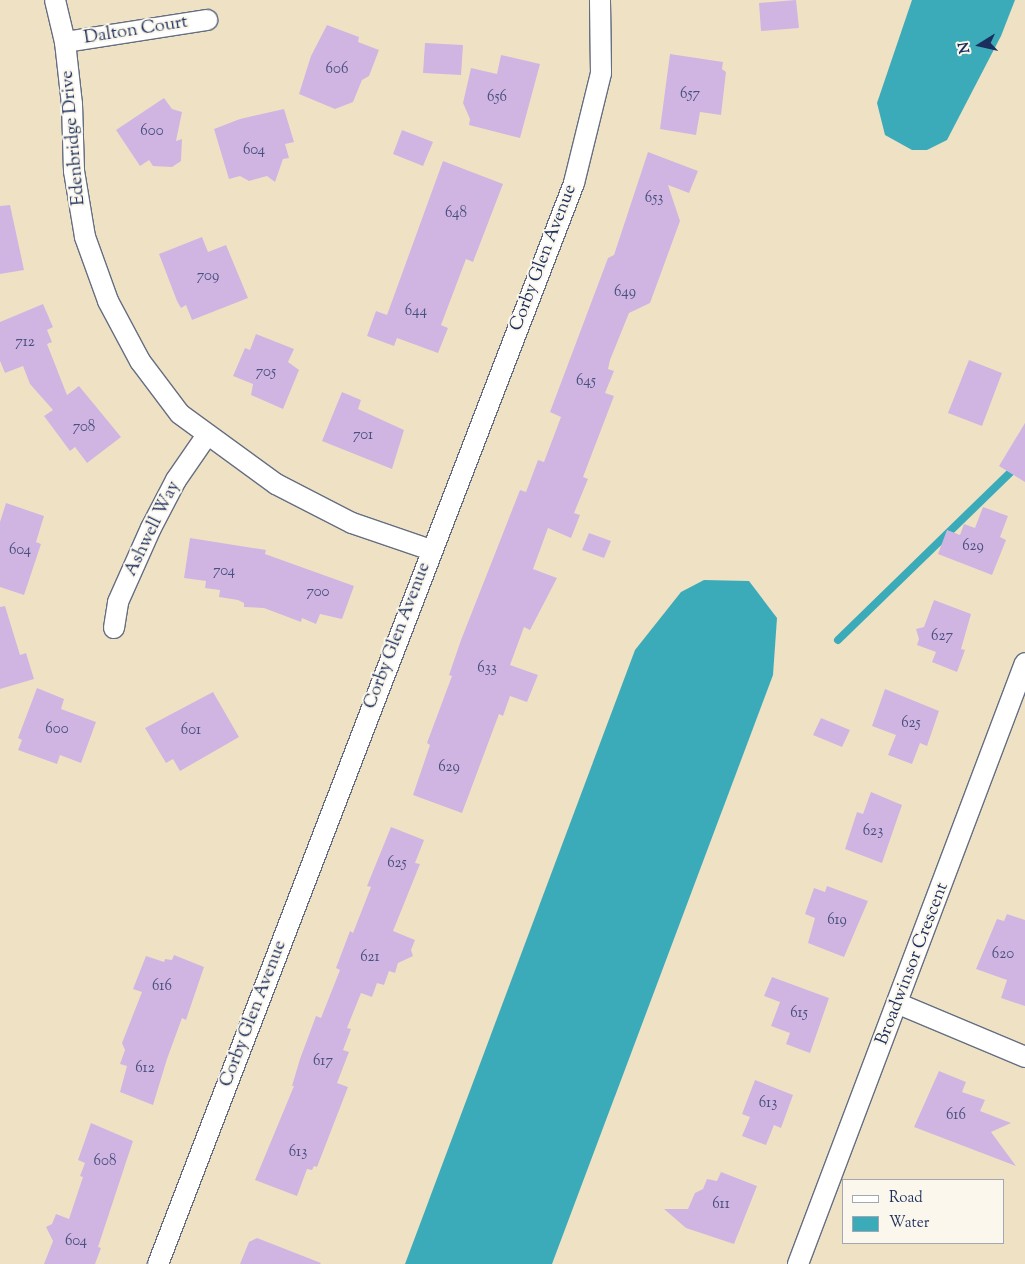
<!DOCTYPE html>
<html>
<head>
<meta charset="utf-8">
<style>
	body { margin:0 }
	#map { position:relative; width:1025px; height:1264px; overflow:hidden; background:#efe2c4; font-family:"Sorts Mill Goudy",serif }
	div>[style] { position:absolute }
	.water>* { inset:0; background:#3cabb9 }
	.stream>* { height:8px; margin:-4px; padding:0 4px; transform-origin:4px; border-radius:4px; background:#3cabb9 }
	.building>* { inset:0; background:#d0b5e3 }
	.roads { filter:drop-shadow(1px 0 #656e82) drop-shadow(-1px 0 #656e82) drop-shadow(0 1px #656e82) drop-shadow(0 -1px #656e82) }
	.minor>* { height:20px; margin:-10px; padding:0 10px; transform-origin:10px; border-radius:10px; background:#fff }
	span { translate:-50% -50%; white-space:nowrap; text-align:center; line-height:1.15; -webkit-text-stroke:4px #fbf7ec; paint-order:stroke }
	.number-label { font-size:15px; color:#48507f }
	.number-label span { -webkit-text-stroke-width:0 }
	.street-label { font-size:18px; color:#1b2f5e }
	.legend { position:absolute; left:842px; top:1179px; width:162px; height:65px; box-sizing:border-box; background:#fbf7ec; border:1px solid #a1a7b3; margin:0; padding:6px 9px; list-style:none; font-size:15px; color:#1b2f5e }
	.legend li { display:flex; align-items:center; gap:10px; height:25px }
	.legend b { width:25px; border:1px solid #a1a7b3 }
	.north { position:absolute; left:955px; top:20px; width:50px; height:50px; -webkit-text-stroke:4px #fbf7ec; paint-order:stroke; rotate:260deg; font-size:14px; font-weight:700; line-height:20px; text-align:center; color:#1b2f5e }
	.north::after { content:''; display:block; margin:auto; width:18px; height:22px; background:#1b2f5e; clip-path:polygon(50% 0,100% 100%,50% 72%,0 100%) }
</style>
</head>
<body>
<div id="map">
	<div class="water">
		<i style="clip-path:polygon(912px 0,1015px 0,1001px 36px,947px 140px,927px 150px,912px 150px,885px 135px,877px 103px)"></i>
		<i style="clip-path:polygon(704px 580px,749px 581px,777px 618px,773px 675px,552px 1264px,405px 1264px,635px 650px,681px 592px)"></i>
	</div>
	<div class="stream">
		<i style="left:838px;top:640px;width:261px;rotate:-44.2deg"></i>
	</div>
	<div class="building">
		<i style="clip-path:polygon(796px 0,799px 28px,761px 31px,759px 3px)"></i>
		<i style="clip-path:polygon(327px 25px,359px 37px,358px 42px,379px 50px,369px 76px,362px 80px,353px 102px,335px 109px,299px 94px,311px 56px)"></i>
		<i style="clip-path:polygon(425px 43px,463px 45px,461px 75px,423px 73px)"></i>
		<i style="clip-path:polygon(670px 54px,723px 62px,722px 69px,726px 72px,721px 115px,700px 112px,696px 135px,660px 129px)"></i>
		<i style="clip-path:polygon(501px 55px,540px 64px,520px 138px,469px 125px,470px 119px,463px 103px,471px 68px,497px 74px)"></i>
		<i style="clip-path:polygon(164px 98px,172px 109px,182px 112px,176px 141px,182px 139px,181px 161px,172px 167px,153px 166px,149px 160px,140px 166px,116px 130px)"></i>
		<i style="clip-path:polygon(284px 109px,294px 142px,285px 144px,289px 158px,283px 159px,275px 182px,267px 176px,249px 181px,240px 176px,229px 179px,214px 129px,240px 119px)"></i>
		<i style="clip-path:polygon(402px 130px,433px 142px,423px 166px,393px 154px)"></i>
		<i style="clip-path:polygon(648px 152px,698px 171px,689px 193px,668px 185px,680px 221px,650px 303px,629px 313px,610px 360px,608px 369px,614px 371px,605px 393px,614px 396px,583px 477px,588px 479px,574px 513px,580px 515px,571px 538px,548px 528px,533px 569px,557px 578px,530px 630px,524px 627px,510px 665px,538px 675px,527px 702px,510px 696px,503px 716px,499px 714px,462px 813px,413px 795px,430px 745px,427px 743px,452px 676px,449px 675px,461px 640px,520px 490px,526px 492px,538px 460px,544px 462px,561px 417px,550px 412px,608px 258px,614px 255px)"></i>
		<i style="clip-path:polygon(443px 161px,503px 184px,473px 262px,466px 259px,441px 325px,448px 328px,438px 353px,397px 338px,394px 346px,367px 336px,376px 311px,387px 315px)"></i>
		<i style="clip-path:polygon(10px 205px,24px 270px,0 274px,0 206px)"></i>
		<i style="clip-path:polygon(202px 237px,208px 252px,226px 245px,248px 298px,192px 320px,186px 305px,181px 308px,177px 301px,159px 254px)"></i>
		<i style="clip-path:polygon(43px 304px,53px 327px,47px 330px,52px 342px,47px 344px,67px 395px,79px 386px,121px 437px,87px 463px,75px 447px,70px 451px,44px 416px,53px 410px,30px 384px,23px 366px,5px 373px,0 361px,0 322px)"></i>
		<i style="clip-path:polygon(256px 334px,294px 349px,288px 362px,299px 370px,283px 409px,251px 395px,253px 384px,233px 376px,245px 348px,250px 350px)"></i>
		<i style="clip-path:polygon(969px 360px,1002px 373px,982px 426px,948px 413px)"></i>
		<i style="clip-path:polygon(342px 392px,361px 400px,358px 409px,404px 430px,392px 469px,322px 441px)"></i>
		<i style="clip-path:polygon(1025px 423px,1025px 482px,999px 466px)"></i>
		<i style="clip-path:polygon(6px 503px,44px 516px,36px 542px,41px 544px,24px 595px,0 587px,0 522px)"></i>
		<i style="clip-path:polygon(983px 507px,1008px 516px,1000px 537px,1006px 540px,992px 575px,938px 554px,947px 530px,960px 535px,964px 524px,975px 528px)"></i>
		<i style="clip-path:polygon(589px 533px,611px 541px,604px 558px,582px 550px)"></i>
		<i style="clip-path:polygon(190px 538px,266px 550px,265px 554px,354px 586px,342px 619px,320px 614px,316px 624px,302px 618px,301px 622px,264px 608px,244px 607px,244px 603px,238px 600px,219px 597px,220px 590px,205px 588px,206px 581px,184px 578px)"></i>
		<i style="clip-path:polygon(934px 600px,971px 614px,961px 649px,965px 650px,957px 672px,932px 662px,936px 652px,917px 645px,919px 639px,916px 629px,924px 627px)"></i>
		<i style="clip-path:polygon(5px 606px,20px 655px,26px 653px,34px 679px,0 689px,0 607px)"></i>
		<i style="clip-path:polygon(37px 688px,64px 699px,61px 709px,96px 722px,81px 763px,60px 755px,57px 764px,18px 750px,22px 740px,18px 738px)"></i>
		<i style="clip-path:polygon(885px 689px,939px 711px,927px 746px,920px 743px,912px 764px,888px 755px,896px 735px,872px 726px)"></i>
		<i style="clip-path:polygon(213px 692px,239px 737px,180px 771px,173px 759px,166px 763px,145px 728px)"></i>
		<i style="clip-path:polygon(821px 718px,850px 730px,842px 747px,813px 735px)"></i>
		<i style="clip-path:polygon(871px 792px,902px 805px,882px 863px,845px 849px,857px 812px,863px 814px)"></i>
		<i style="clip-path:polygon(391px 827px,424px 840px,415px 863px,420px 864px,393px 931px,415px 940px,411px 950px,413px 956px,398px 963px,395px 973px,389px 971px,384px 985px,377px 983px,372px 997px,361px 993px,347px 1028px,351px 1029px,343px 1050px,349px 1052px,337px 1083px,348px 1087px,317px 1167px,314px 1166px,312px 1170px,307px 1169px,297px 1196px,255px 1180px,294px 1086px,292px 1086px,300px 1059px,316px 1016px,321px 1018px,340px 970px,336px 968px,350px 931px,353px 933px,371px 887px,367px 886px)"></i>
		<i style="clip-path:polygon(827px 886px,868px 901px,844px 957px,808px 943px,815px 918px,805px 914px,814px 888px,825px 892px)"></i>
		<i style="clip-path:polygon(1007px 914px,1025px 920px,1025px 1006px,1001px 998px,1007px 980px,976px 969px,997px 919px,1004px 921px)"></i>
		<i style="clip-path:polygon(174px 955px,204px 967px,186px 1020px,182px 1018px,167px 1059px,153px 1105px,120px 1092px,127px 1066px,120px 1064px,125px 1050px,122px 1043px,142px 992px,133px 989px,146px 956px,164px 962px,165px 959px,172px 960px)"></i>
		<i style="clip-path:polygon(772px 977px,829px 998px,810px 1053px,786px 1044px,790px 1033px,771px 1026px,780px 1002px,764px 996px)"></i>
		<i style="clip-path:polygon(939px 1071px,966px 1082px,962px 1092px,985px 1100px,980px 1111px,1011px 1123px,991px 1132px,1016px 1166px,914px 1127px)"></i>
		<i style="clip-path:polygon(755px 1080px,793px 1095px,781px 1128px,774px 1125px,766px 1145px,742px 1136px,750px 1117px,742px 1114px)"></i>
		<i style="clip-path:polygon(91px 1123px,133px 1141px,98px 1247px,101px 1248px,95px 1264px,44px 1264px,53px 1241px,46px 1227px,52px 1224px,56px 1214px,69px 1219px,83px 1177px,80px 1176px,85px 1163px,78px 1160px)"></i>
		<i style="clip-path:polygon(721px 1172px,757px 1186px,734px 1244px,686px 1228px,664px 1209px,688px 1209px,695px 1193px,703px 1189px,707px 1179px,717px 1181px)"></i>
		<i style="clip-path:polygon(257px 1238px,321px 1263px,320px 1264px,240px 1264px,249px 1242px)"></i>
	</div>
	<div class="roads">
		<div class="minor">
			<i style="left:55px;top:0;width:43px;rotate:76.6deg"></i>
			<i style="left:65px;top:42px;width:62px;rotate:83.6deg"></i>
			<i style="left:72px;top:104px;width:67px;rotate:88.3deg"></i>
			<i style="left:74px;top:171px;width:67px;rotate:80.5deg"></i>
			<i style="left:85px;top:237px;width:68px;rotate:70.2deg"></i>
			<i style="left:108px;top:301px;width:68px;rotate:61.9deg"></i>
			<i style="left:140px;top:361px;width:66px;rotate:53deg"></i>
			<i style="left:180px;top:414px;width:119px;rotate:36.1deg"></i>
			<i style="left:276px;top:484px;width:85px;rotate:27.2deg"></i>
			<i style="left:352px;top:523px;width:83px;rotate:18.9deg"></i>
			<i style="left:65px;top:42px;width:144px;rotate:-8.8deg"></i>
			<i style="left:114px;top:628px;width:26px;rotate:-81deg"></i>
			<i style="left:118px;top:602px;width:81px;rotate:-66deg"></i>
			<i style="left:151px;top:528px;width:54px;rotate:-62.5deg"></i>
			<i style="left:176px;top:480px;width:55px;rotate:-55.4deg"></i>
			<i style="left:899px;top:1004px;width:137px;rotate:22.8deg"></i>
			<i style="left:158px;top:1264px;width:1158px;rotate:-68.95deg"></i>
			<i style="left:574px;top:183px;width:113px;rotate:-76.2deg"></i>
			<i style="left:601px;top:73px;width:73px;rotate:-90.8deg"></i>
			<i style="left:798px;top:1264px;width:642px;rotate:-69.31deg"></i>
		</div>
	</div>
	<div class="number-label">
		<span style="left:337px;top:70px">606</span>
		<span style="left:690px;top:95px">657</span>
		<span style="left:497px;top:98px">656</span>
		<span style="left:152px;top:132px">600</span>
		<span style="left:254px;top:151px">604</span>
		<span style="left:654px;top:199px">653</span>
		<span style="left:456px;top:214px">648</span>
		<span style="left:208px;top:277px">709</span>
		<span style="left:625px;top:293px">649</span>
		<span style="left:416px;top:312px">644</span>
		<span style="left:25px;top:343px">712</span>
		<span style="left:266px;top:373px">705</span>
		<span style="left:586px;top:382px">645</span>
		<span style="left:84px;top:428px">708</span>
		<span style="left:363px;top:436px">701</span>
		<span style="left:973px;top:547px">629</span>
		<span style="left:20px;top:551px">604</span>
		<span style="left:224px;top:572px">704</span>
		<span style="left:318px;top:593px">700</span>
		<span style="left:942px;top:637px">627</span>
		<span style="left:487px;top:669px">633</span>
		<span style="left:911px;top:724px">625</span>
		<span style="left:57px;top:730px">600</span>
		<span style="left:191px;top:731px">601</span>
		<span style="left:449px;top:768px">629</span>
		<span style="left:873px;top:832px">623</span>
		<span style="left:397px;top:864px">625</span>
		<span style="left:837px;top:921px">619</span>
		<span style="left:1003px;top:955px">620</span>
		<span style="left:370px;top:958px">621</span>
		<span style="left:162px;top:987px">616</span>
		<span style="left:799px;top:1014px">615</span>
		<span style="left:323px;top:1062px">617</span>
		<span style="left:145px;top:1069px">612</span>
		<span style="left:768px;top:1104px">613</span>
		<span style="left:956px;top:1116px">616</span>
		<span style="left:298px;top:1153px">613</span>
		<span style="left:105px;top:1162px">608</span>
		<span style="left:721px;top:1205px">611</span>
		<span style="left:76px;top:1242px">604</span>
	</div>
	<div class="street-label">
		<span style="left:136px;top:31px;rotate:-9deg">Dalton Court</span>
		<span style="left:74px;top:138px;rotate:-95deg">Edenbridge Drive</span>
		<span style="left:544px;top:258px;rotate:-69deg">Corby Glen Avenue</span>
		<span style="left:153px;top:529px;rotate:-64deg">Ashwell Way</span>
		<span style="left:398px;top:636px;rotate:-69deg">Corby Glen Avenue</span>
		<span style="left:913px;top:964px;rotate:-69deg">Broadwinsor Crescent</span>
		<span style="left:254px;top:1014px;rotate:-69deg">Corby Glen Avenue</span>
	</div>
	<ul class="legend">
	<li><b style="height:6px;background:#fff"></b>Road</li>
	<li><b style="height:14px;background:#3cabb9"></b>Water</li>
	</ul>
	<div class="north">N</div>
</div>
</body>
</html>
